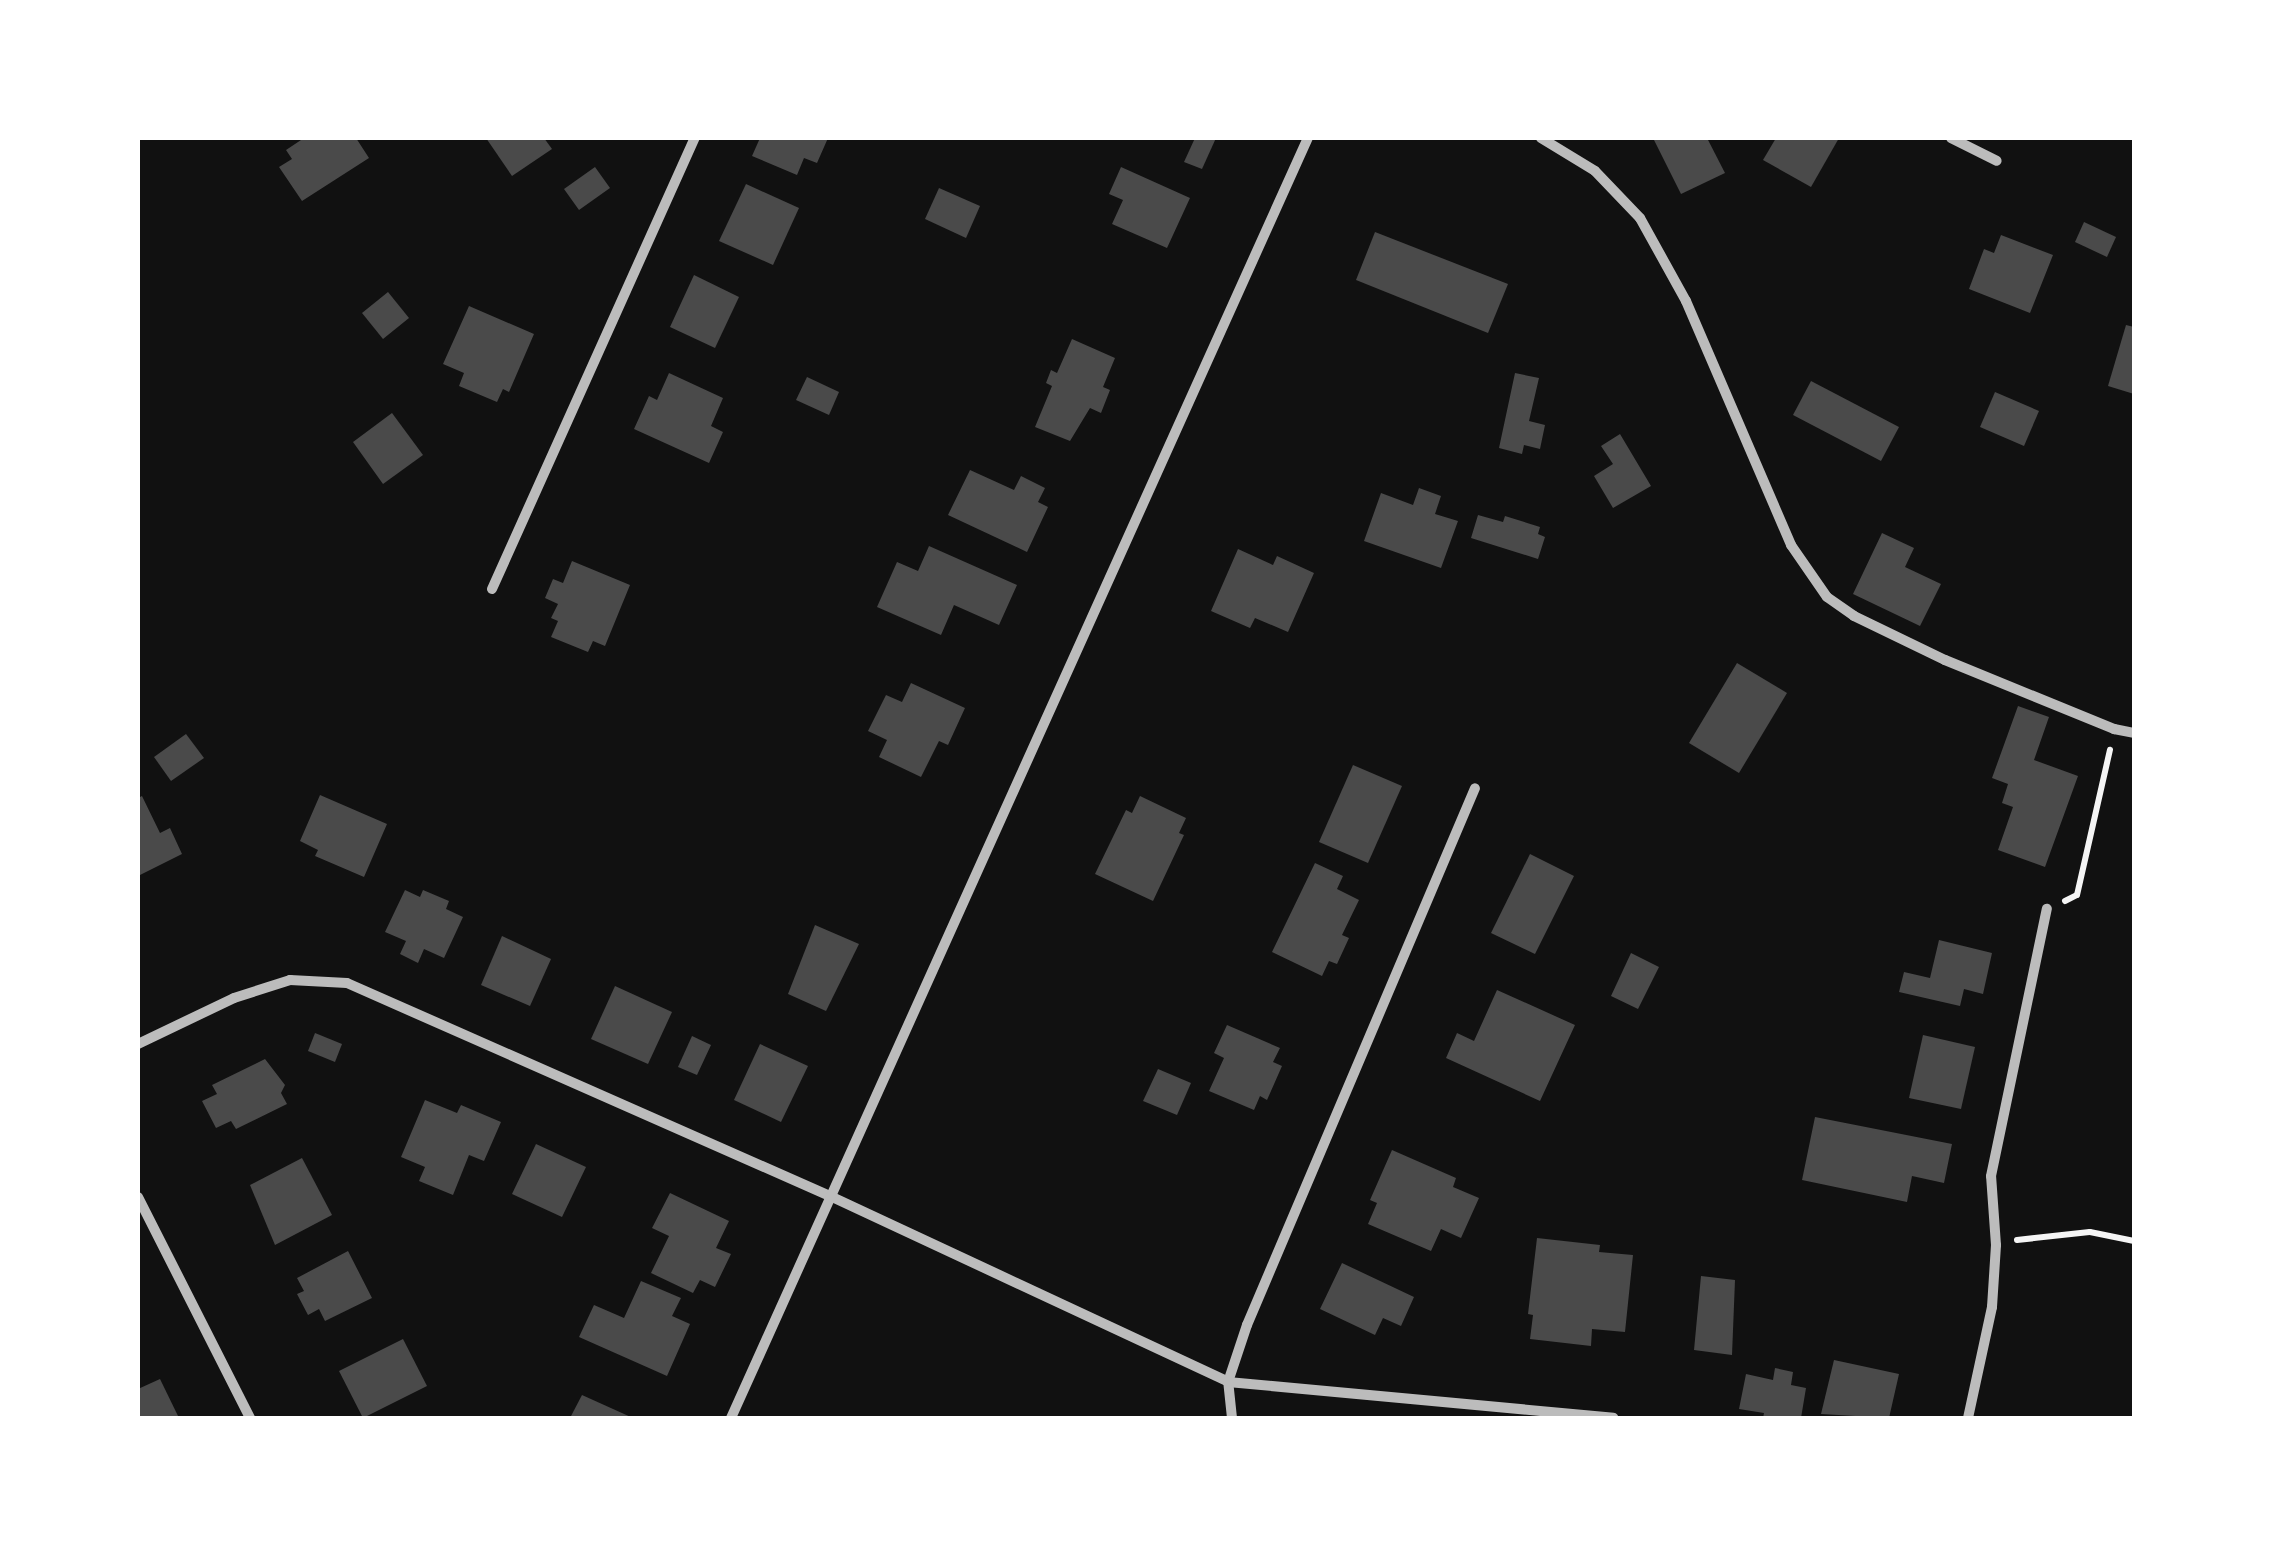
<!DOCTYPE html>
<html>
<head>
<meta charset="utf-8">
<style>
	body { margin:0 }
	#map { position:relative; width:2272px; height:1556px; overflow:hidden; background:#111; font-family:"Roboto Serif",serif }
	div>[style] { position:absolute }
	.building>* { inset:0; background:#4a4a4a }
	.path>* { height:6px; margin:-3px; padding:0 3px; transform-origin:3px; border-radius:3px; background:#f5f5f5 }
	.minor>* { height:10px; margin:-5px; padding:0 5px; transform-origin:5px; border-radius:5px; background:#bcbcbc }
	span { translate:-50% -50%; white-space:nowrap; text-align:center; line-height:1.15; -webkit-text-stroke:10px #fff; paint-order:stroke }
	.frame { position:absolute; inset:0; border:140px solid #fff; pointer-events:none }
</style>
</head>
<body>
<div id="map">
	<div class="building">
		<i style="clip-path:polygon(304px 138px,356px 138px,369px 158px,302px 201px,279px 167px,292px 159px,286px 150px)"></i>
		<i style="clip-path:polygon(486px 138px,544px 138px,552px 149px,512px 176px)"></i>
		<i style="clip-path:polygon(760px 138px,828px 138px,817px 163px,804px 158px,797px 175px,752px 156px)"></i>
		<i style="clip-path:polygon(1195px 138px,1216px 138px,1202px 169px,1184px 162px)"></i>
		<i style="clip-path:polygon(1653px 138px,1707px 138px,1725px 173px,1681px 194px)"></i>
		<i style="clip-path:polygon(1776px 138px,1839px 138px,1811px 187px,1763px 160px)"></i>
		<i style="clip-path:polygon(595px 167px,610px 188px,579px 210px,564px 189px)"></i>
		<i style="clip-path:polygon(1121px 167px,1190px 198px,1167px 248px,1112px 224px,1123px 200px,1109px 194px)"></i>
		<i style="clip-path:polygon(746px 184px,799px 208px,773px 265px,719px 241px)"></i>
		<i style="clip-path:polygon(939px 188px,980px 206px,966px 238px,925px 219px)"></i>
		<i style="clip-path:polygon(2084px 222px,2116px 237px,2107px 257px,2075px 242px)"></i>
		<i style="clip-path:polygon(1375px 232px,1508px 284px,1488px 333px,1356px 280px)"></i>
		<i style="clip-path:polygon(2001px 235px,2053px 255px,2030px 313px,1969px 289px,1984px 249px,1994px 253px)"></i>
		<i style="clip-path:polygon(694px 275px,739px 297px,715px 348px,670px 327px)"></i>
		<i style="clip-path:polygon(388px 292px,409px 318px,383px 339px,362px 313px)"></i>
		<i style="clip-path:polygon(469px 306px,534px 334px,509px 392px,503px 389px,497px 402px,459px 386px,464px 373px,443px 364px)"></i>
		<i style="clip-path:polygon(2126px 325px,2134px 327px,2134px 394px,2108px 386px)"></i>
		<i style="clip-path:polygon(1072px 339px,1115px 358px,1103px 387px,1110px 390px,1101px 413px,1090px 408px,1070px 441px,1035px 427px,1052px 386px,1046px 383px,1051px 370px,1057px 373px)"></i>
		<i style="clip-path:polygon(669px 373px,723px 398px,711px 426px,723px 432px,709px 463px,634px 429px,649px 396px,657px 400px)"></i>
		<i style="clip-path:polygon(1515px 373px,1539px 378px,1529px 421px,1545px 425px,1540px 449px,1524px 445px,1522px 454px,1499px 448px)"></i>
		<i style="clip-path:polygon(807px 377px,839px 392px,829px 415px,796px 400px)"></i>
		<i style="clip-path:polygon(1811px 381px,1899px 427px,1881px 461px,1793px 415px)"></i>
		<i style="clip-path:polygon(1995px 392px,2039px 411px,2024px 446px,1980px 427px)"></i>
		<i style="clip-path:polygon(392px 413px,423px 455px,383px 484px,353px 442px)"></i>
		<i style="clip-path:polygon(1620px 434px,1651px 486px,1613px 508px,1594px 476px,1613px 464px,1601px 446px)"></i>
		<i style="clip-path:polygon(970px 470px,1014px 490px,1021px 476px,1045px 488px,1038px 502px,1048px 507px,1027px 552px,948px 515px)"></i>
		<i style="clip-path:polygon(1419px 488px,1441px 496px,1435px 514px,1458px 521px,1441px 568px,1364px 541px,1381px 493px,1413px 505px)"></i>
		<i style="clip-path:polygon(1478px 515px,1503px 522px,1505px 516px,1540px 527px,1538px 534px,1545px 537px,1538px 559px,1471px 538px)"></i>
		<i style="clip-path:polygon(1882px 533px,1914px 548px,1905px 567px,1941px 584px,1920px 626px,1853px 594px)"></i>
		<i style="clip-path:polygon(929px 546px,1017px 585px,999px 625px,954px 605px,941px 635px,877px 607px,897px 562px,918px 571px)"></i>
		<i style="clip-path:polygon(1238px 549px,1273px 565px,1277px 556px,1314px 573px,1288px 632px,1255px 618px,1250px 628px,1211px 611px)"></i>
		<i style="clip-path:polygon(572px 561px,630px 585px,605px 646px,593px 641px,588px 652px,551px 637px,558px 621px,551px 618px,558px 604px,545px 598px,553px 579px,563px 583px)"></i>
		<i style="clip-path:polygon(1737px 663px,1787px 693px,1739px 773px,1689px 743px)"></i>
		<i style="clip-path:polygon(911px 683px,965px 708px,948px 745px,939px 741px,921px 777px,879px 757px,887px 740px,868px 731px,886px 695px,902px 702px)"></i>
		<i style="clip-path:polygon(2018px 706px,2049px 717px,2034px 760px,2078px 776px,2045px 867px,1998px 850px,2013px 807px,2002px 803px,2008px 784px,1992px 778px)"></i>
		<i style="clip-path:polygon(186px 734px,204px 758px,171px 781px,154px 757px)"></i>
		<i style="clip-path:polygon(1353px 765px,1402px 786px,1368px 863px,1319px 842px)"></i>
		<i style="clip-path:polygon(320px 795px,387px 824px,364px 877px,315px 856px,318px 850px,300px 841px)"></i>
		<i style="clip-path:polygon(142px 796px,160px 833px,170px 828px,182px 854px,138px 876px,138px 798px)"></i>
		<i style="clip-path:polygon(1140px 796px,1186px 818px,1179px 833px,1184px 835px,1153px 901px,1095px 874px,1126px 810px,1132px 813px)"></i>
		<i style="clip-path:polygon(1530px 854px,1574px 876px,1535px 954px,1491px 933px)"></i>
		<i style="clip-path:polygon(1315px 863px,1343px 876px,1337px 889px,1359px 900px,1342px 935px,1349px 938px,1337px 964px,1329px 961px,1322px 976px,1272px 952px)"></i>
		<i style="clip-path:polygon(405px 890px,420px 897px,423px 890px,449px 901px,446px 909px,463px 917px,444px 958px,424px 949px,418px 963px,400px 954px,406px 941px,385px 932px)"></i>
		<i style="clip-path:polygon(815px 925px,859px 944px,826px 1011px,788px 994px)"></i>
		<i style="clip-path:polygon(502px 936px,551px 959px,530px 1006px,481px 985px)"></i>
		<i style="clip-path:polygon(1939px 940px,1992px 953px,1983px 994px,1964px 989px,1960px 1006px,1899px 992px,1904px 972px,1930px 978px)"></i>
		<i style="clip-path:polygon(1631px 953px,1659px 967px,1638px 1009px,1611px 996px)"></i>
		<i style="clip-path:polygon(615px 986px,672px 1012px,648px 1064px,591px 1039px)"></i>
		<i style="clip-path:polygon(1497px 990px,1575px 1025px,1540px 1101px,1446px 1058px,1457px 1033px,1474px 1041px)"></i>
		<i style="clip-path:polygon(1227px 1025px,1280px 1048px,1273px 1062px,1282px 1066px,1267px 1100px,1260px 1096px,1254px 1110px,1209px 1091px,1224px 1058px,1214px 1053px)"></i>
		<i style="clip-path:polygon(315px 1033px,342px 1044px,335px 1062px,308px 1051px)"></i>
		<i style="clip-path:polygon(1923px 1035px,1975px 1047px,1961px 1109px,1909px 1098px)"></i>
		<i style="clip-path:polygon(692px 1036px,711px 1045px,697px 1075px,678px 1067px)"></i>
		<i style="clip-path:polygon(760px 1044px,808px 1066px,781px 1122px,734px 1100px)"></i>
		<i style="clip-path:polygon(265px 1059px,285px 1085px,281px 1093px,287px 1104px,236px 1129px,231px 1121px,216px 1128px,202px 1101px,217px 1094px,212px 1085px)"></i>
		<i style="clip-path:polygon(1158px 1069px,1191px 1083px,1177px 1115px,1143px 1101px)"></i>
		<i style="clip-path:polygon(425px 1100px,457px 1113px,461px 1105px,501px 1122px,484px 1161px,469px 1155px,453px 1195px,419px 1181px,425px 1167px,401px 1157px)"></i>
		<i style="clip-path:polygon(1815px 1117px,1952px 1144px,1944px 1183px,1912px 1176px,1907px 1202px,1802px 1180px)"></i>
		<i style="clip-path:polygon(536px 1144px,586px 1167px,562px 1217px,512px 1194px)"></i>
		<i style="clip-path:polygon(1392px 1150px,1456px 1178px,1453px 1187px,1479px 1198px,1461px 1238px,1441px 1229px,1431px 1251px,1368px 1224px,1377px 1203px,1370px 1200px)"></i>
		<i style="clip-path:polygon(302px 1158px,332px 1215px,275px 1245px,250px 1185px)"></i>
		<i style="clip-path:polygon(670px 1193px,729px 1221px,716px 1248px,731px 1254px,715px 1287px,700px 1280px,693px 1293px,651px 1273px,669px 1236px,652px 1228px)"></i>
		<i style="clip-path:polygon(1537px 1238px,1600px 1245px,1599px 1252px,1633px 1255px,1625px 1332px,1592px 1329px,1591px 1346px,1530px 1339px,1533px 1315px,1528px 1314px)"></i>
		<i style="clip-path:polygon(348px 1251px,372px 1298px,325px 1321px,319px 1309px,308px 1315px,297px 1294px,304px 1291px,297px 1278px)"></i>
		<i style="clip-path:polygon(1342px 1263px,1414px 1297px,1401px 1326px,1383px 1318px,1375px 1335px,1320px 1309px)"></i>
		<i style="clip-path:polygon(1701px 1276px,1735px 1280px,1732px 1355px,1694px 1350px)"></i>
		<i style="clip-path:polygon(641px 1281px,681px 1298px,672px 1316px,690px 1324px,667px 1376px,579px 1337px,594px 1305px,624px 1318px)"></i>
		<i style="clip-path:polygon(403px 1339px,427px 1386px,363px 1418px,339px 1371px)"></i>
		<i style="clip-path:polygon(1834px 1360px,1899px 1374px,1889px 1418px,1821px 1414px)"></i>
		<i style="clip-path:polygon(1775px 1368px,1793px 1372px,1791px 1385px,1806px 1388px,1801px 1418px,1763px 1418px,1764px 1413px,1739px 1409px,1746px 1374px,1773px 1380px)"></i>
		<i style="clip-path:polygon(160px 1379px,179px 1418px,138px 1418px,138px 1389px)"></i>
		<i style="clip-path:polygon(582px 1395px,633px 1418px,570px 1418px)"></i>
	</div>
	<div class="path">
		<i style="left:2065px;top:901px;width:13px;rotate:-27deg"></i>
		<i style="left:2077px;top:895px;width:149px;rotate:-77.2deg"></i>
		<i style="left:2017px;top:1240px;width:73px;rotate:-6.3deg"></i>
		<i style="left:2090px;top:1232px;width:45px;rotate:11.6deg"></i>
	</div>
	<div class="minor">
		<i style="left:1541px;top:138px;width:63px;rotate:31.4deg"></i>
		<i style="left:1595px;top:171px;width:65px;rotate:46.2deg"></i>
		<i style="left:1640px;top:218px;width:95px;rotate:61deg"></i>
		<i style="left:1686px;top:301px;width:266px;rotate:66.7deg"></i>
		<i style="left:1791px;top:545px;width:63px;rotate:55.3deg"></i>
		<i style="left:1827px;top:597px;width:33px;rotate:35deg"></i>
		<i style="left:1854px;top:616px;width:101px;rotate:25.8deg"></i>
		<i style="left:1945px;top:660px;width:183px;rotate:22.2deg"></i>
		<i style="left:2114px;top:729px;width:20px;rotate:11deg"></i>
		<i style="left:1951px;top:138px;width:51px;rotate:26.6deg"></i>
		<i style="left:492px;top:589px;width:495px;rotate:-65.8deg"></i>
		<i style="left:138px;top:1044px;width:106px;rotate:-25.6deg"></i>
		<i style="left:234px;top:998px;width:59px;rotate:-17.8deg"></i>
		<i style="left:290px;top:980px;width:57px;rotate:3deg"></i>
		<i style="left:347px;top:983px;width:528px;rotate:23.8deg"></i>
		<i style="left:830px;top:1196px;width:439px;rotate:25deg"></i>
		<i style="left:1228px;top:1382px;width:387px;rotate:5.3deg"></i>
		<i style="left:138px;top:1197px;width:248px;rotate:63.1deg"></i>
		<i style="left:731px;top:1418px;width:1404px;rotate:-65.74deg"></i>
		<i style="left:1232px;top:1418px;width:36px;rotate:-96deg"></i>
		<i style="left:1228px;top:1382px;width:60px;rotate:-71.6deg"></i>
		<i style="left:1247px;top:1325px;width:583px;rotate:-66.99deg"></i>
		<i style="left:1968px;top:1418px;width:114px;rotate:-77.8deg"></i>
		<i style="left:1992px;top:1307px;width:62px;rotate:-86.3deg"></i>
		<i style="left:1996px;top:1245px;width:69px;rotate:-94.1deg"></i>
		<i style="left:1991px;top:1176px;width:273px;rotate:-78.2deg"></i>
	</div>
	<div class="frame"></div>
</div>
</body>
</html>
